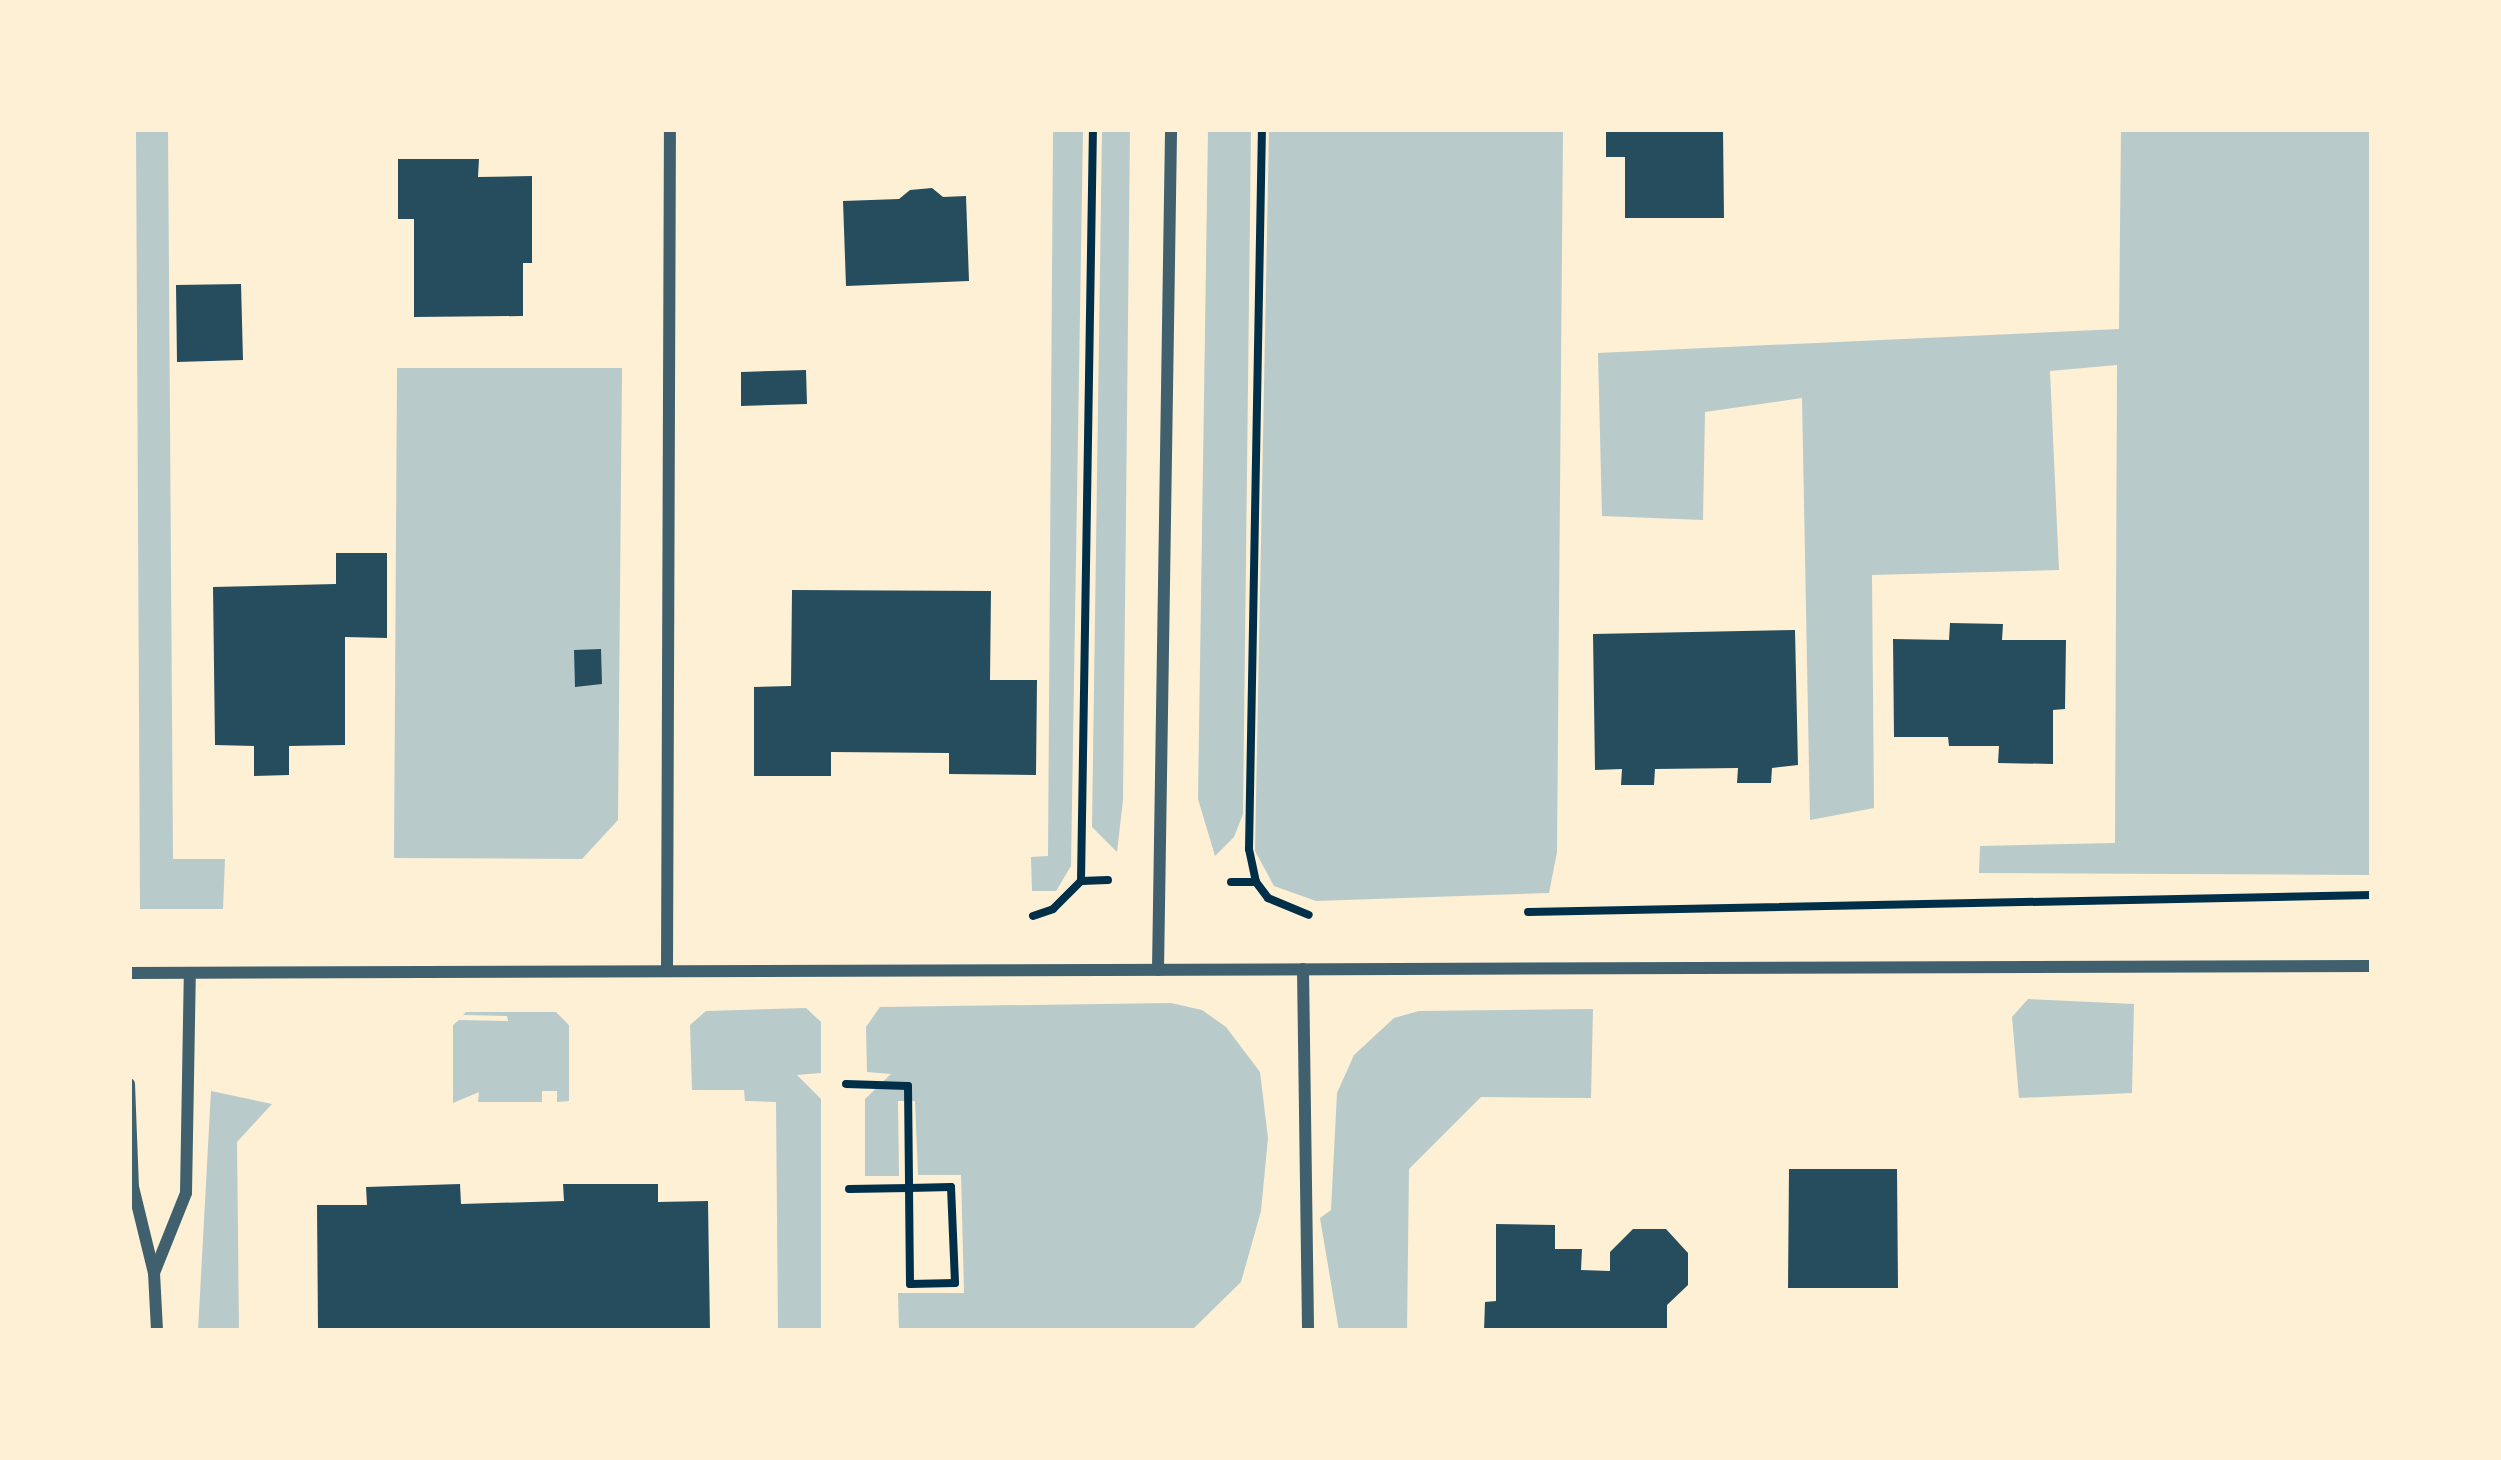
<!DOCTYPE html>
<html>
<head>
<meta charset="utf-8">
<style>
	body { margin:0 }
	#map { position:relative; width:2501px; height:1460px; overflow:hidden; background:#fdf0d5; font-family:Signika,sans-serif }
	div>[style] { position:absolute }
	.green>* { inset:0; background:#b9caca }
	.building>* { inset:0; background:#264d5e }
	.path>* { height:8px; margin:-4px; padding:0 4px; transform-origin:4px; border-radius:4px; background:#003049 }
	.minor>* { height:12px; margin:-6px; padding:0 6px; transform-origin:6px; border-radius:6px; background:#3f606c }
	span { translate:-50% -50%; white-space:nowrap; text-align:center; line-height:1.15; -webkit-text-stroke:12px #fdf0d5; paint-order:stroke }
	.frame { position:absolute; inset:0; border:132px solid #fdf0d5; pointer-events:none }
</style>
</head>
<body>
<div id="map">
	<div class="green">
		<i style="clip-path:polygon(136px 129px,168px 129px,173px 859px,225px 859px,223px 909px,140px 909px)"></i>
		<i style="clip-path:polygon(1053px 129px,1083px 129px,1071px 866px,1056px 891px,1032px 891px,1031px 857px,1048px 856px)"></i>
		<i style="clip-path:polygon(1102px 129px,1130px 129px,1123px 800px,1117px 852px,1092px 827px)"></i>
		<i style="clip-path:polygon(1208px 129px,1251px 129px,1243px 814px,1234px 837px,1215px 856px,1198px 799px)"></i>
		<i style="clip-path:polygon(1269px 129px,1563px 129px,1557px 852px,1549px 893px,1316px 901px,1274px 886px,1255px 851px)"></i>
		<i style="clip-path:polygon(2121px 129px,2372px 129px,2372px 875px,1979px 873px,1980px 846px,2115px 843px,2117px 365px,2050px 371px,2059px 570px,1872px 575px,1874px 808px,1810px 820px,1802px 398px,1705px 412px,1703px 520px,1602px 516px,1598px 353px,2119px 329px)"></i>
		<i style="clip-path:polygon(397px 368px,622px 368px,618px 820px,582px 859px,394px 858px)"></i>
		<i style="clip-path:polygon(2028px 999px,2134px 1004px,2132px 1093px,2019px 1098px,2012px 1017px)"></i>
		<i style="clip-path:polygon(1171px 1003px,1202px 1010px,1226px 1027px,1260px 1072px,1268px 1138px,1261px 1211px,1241px 1282px,1191px 1331px,899px 1331px,898px 1293px,964px 1293px,961px 1175px,918px 1175px,915px 1101px,898px 1101px,899px 1176px,865px 1176px,865px 1099px,891px 1074px,867px 1072px,866px 1027px,880px 1007px)"></i>
		<i style="clip-path:polygon(806px 1008px,821px 1022px,821px 1073px,797px 1075px,821px 1099px,821px 1331px,778px 1331px,776px 1102px,745px 1101px,744px 1090px,692px 1090px,690px 1025px,706px 1011px)"></i>
		<i style="clip-path:polygon(1593px 1009px,1591px 1098px,1481px 1097px,1409px 1169px,1407px 1331px,1339px 1331px,1320px 1218px,1331px 1210px,1337px 1093px,1354px 1055px,1394px 1018px,1419px 1011px)"></i>
		<i style="clip-path:polygon(466px 1012px,556px 1012px,569px 1025px,569px 1101px,557px 1102px,557px 1091px,542px 1091px,542px 1102px,478px 1102px,479px 1092px,453px 1103px,453px 1025px,459px 1020px,508px 1021px,507px 1016px,463px 1015px)"></i>
		<i style="clip-path:polygon(211px 1091px,272px 1104px,237px 1142px,239px 1331px,198px 1331px)"></i>
	</div>
	<div class="building">
		<i style="clip-path:polygon(1606px 129px,1723px 129px,1724px 218px,1625px 218px,1625px 157px,1606px 157px)"></i>
		<i style="clip-path:polygon(398px 159px,479px 159px,478px 177px,532px 176px,532px 263px,523px 263px,523px 316px,414px 317px,414px 219px,398px 219px)"></i>
		<i style="clip-path:polygon(932px 188px,943px 197px,966px 196px,969px 281px,846px 286px,843px 201px,899px 199px,910px 190px)"></i>
		<i style="clip-path:polygon(241px 284px,243px 360px,177px 362px,176px 285px)"></i>
		<i style="clip-path:polygon(806px 370px,807px 404px,741px 406px,741px 372px)"></i>
		<i style="clip-path:polygon(336px 553px,387px 553px,387px 638px,345px 637px,345px 745px,289px 746px,289px 775px,254px 776px,254px 746px,215px 745px,213px 587px,336px 584px)"></i>
		<i style="clip-path:polygon(792px 590px,991px 591px,990px 680px,1037px 680px,1036px 775px,949px 774px,949px 753px,831px 752px,831px 776px,754px 776px,754px 687px,791px 686px)"></i>
		<i style="clip-path:polygon(1950px 623px,2003px 624px,2002px 640px,2066px 640px,2065px 709px,2053px 710px,2053px 764px,1998px 763px,1999px 746px,1949px 746px,1948px 737px,1894px 737px,1893px 639px,1949px 640px)"></i>
		<i style="clip-path:polygon(1795px 630px,1798px 765px,1772px 768px,1771px 783px,1737px 783px,1738px 768px,1655px 769px,1654px 785px,1621px 785px,1622px 769px,1595px 770px,1593px 634px)"></i>
		<i style="clip-path:polygon(601px 649px,602px 684px,575px 687px,574px 650px)"></i>
		<i style="clip-path:polygon(1789px 1169px,1897px 1169px,1898px 1288px,1788px 1288px)"></i>
		<i style="clip-path:polygon(460px 1184px,461px 1204px,564px 1201px,563px 1184px,658px 1184px,658px 1202px,708px 1201px,710px 1331px,318px 1331px,317px 1205px,367px 1205px,366px 1187px)"></i>
		<i style="clip-path:polygon(1496px 1224px,1555px 1225px,1555px 1249px,1582px 1249px,1581px 1270px,1610px 1271px,1610px 1252px,1633px 1229px,1666px 1229px,1688px 1253px,1688px 1285px,1667px 1305px,1667px 1331px,1484px 1331px,1485px 1302px,1496px 1301px)"></i>
	</div>
	<div class="path">
		<i style="left:1081px;top:881px;width:752px;rotate:-89.09deg"></i>
		<i style="left:1231px;top:882px;width:25px"></i>
		<i style="left:1256px;top:882px;width:20px;rotate:53deg"></i>
		<i style="left:1268px;top:898px;width:44px;rotate:22.5deg"></i>
		<i style="left:1256px;top:882px;width:34px;rotate:-102deg"></i>
		<i style="left:1249px;top:849px;width:720px;rotate:-88.97deg"></i>
		<i style="left:1528px;top:912px;width:844px;rotate:-1.15deg"></i>
		<i style="left:1033px;top:916px;width:21px;rotate:-19deg"></i>
		<i style="left:1053px;top:909px;width:40px;rotate:-45deg"></i>
		<i style="left:1081px;top:881px;width:27px;rotate:-2deg"></i>
		<i style="left:846px;top:1084px;width:62px;rotate:1.8deg"></i>
		<i style="left:908px;top:1086px;width:102px;rotate:89.4deg"></i>
		<i style="left:909px;top:1188px;width:60px;rotate:179deg"></i>
		<i style="left:951px;top:1187px;width:96px;rotate:87.6deg"></i>
		<i style="left:955px;top:1283px;width:45px;rotate:178.7deg"></i>
		<i style="left:910px;top:1284px;width:96px;rotate:-90.6deg"></i>
		<i style="left:909px;top:1188px;width:42px;rotate:-1.4deg"></i>
	</div>
	<div class="minor">
		<i style="left:1303px;top:969px;width:362px;rotate:89.2deg"></i>
		<i style="left:1158px;top:970px;width:841px;rotate:-89.11deg"></i>
		<i style="left:667px;top:971px;width:842px;rotate:-89.8deg"></i>
		<i style="left:129px;top:973px;width:2243px;rotate:-0.18deg"></i>
		<i style="left:129px;top:1084px;width:103px;rotate:87.8deg"></i>
		<i style="left:133px;top:1187px;width:89px;rotate:76.3deg"></i>
		<i style="left:154px;top:1273px;width:58px;rotate:87deg"></i>
		<i style="left:154px;top:1273px;width:86px;rotate:-68.2deg"></i>
		<i style="left:186px;top:1193px;width:220px;rotate:-89deg"></i>
	</div>
	<div class="frame"></div>
</div>
</body>
</html>
